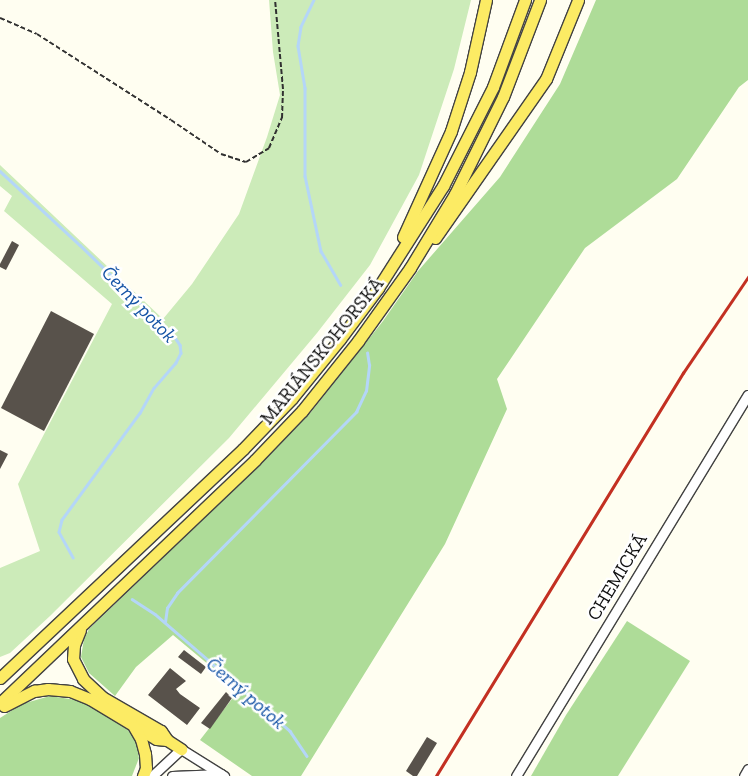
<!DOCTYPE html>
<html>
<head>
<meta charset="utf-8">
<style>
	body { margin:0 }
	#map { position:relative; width:748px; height:776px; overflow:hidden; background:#fffef1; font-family:"Zilla Slab",serif }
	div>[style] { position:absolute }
	.green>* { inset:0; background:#ccebb9 }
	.forest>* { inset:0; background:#aedc98 }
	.stream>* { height:2.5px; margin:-1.25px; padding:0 1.25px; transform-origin:1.25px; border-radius:1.25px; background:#b4d6f8 }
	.building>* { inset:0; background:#58524b }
	.path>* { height:2px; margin-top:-1px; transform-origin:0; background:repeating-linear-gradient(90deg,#313131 0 5px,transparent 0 7.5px) }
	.roads { filter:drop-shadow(1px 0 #424242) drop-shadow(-1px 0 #424242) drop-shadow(0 1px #424242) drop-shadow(0 -1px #424242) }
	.minor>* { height:9px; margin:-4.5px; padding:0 4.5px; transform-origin:4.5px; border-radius:4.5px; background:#fff }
	.major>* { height:11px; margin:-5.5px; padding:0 5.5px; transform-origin:5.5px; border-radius:5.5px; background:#fceb64 }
	.rail>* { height:2.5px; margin:-1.25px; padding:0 1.25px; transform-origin:1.25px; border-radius:1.25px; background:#c33022 }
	span { translate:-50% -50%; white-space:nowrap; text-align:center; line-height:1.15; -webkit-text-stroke:5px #fff; paint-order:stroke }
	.street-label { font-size:19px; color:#0f0f0f }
	.water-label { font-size:20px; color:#1453a5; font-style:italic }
</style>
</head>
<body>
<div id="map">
	<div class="green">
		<i style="clip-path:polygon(269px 0,471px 0,454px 69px,419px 175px,370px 265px,317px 333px,229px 438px,50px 616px,10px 653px,0 657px,0 568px,40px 551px,18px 484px,112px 304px,4px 211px,12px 196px,0 186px,0 165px,163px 319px,192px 284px,239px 214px,267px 137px,280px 95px,273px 52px)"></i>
	</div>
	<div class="forest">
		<i style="clip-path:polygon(596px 0,748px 0,748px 80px,739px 87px,677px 179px,585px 248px,497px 379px,507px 409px,445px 544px,301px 776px,252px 776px,200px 740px,239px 690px,173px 635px,136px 667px,115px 696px,89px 673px,81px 657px,84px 639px,89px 629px,263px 462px,311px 412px,383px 321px,418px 271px,500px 177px,560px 84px)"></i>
		<i style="clip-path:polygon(627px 621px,690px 661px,618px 776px,531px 776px,566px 715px)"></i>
		<i style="clip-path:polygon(50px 696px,83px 701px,122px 724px,136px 739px,139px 758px,132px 776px,0 776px,0 718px,22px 704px)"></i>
	</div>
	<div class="stream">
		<i style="left:314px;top:0;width:30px;rotate:116deg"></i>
		<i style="left:301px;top:27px;width:19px;rotate:99deg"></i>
		<i style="left:298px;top:46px;width:43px;rotate:80.5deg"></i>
		<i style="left:305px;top:88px;width:88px;rotate:90deg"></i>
		<i style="left:305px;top:176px;width:77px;rotate:78deg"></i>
		<i style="left:321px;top:251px;width:39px;rotate:60deg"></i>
		<i style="left:0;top:171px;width:109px;rotate:42.8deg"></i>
		<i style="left:80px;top:245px;width:131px;rotate:44.1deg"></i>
		<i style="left:174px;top:336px;width:11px;rotate:56deg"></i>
		<i style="left:180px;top:345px;width:8px;rotate:83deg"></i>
		<i style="left:181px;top:353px;width:11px;rotate:117deg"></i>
		<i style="left:176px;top:363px;width:33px;rotate:131deg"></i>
		<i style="left:154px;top:388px;width:29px;rotate:119deg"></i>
		<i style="left:140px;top:413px;width:132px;rotate:126.1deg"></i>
		<i style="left:62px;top:520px;width:12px;rotate:104deg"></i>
		<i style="left:59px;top:532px;width:29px;rotate:61deg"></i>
		<i style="left:132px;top:599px;width:27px;rotate:33deg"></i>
		<i style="left:155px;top:614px;width:179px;rotate:40.9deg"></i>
		<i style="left:290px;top:731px;width:30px;rotate:56deg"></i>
		<i style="left:165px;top:622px;width:14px;rotate:-82deg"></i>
		<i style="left:167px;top:608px;width:18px;rotate:-56deg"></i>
		<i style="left:177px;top:593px;width:255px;rotate:-45.3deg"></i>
		<i style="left:356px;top:412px;width:23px;rotate:-65deg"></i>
		<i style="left:366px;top:391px;width:26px;rotate:-83deg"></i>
		<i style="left:369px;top:365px;width:12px;rotate:-99deg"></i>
	</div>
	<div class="building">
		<i style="clip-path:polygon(12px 241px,19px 245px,6px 270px,0 267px,0 264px)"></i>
		<i style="clip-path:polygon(51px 311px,94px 334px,44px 431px,1px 408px)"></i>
		<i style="clip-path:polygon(0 450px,8px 454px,0 469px)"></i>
		<i style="clip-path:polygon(184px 650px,206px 667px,201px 674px,178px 657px)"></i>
		<i style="clip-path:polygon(170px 668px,186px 681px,176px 689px,180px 694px,200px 708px,187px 725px,148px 695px)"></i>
		<i style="clip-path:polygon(226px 692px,232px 698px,210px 729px,201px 723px)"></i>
		<i style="clip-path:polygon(427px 737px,437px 743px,417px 776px,413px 776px,406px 771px)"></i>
	</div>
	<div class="path">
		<i style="left:0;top:18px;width:40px;rotate:23.4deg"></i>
		<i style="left:37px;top:34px;width:159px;rotate:32.7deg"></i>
		<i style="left:171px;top:120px;width:60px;rotate:34.2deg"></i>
		<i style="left:221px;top:154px;width:26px;rotate:18deg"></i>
		<i style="left:246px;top:162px;width:27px;rotate:-31deg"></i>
		<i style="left:269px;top:148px;width:33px;rotate:-67deg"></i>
		<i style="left:282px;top:118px;width:29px;rotate:-88deg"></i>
		<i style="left:283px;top:89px;width:89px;rotate:-95.1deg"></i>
	</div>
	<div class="roads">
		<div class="minor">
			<i style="left:152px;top:776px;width:40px;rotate:-43deg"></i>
			<i style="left:181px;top:749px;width:51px;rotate:32.1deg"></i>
			<i style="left:172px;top:776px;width:49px;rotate:-2.3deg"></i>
			<i style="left:516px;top:776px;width:446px;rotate:-58.7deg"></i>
			<i style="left:744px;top:776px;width:8px;rotate:-60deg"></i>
		</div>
		<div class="major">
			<i style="left:403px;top:237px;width:116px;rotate:-65.6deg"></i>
			<i style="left:451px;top:131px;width:62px;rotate:-72.1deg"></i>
			<i style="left:470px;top:72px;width:74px;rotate:-77.5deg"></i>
			<i style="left:435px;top:238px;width:194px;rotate:-55.1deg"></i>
			<i style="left:546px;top:79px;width:85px;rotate:-67.9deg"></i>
			<i style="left:80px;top:630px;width:16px;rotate:112deg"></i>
			<i style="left:74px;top:645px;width:14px;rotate:94deg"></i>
			<i style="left:73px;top:659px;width:22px;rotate:63deg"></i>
			<i style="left:83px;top:679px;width:26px;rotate:43deg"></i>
			<i style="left:102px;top:697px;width:68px;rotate:30deg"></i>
			<i style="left:161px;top:731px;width:11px;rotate:56deg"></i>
			<i style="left:167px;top:740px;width:17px;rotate:33deg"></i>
			<i style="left:0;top:678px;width:334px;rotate:-43.3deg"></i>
			<i style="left:243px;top:449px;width:71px;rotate:-46.1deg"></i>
			<i style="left:292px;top:398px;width:76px;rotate:-50.9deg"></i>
			<i style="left:340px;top:339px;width:64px;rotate:-53.3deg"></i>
			<i style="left:378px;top:288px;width:121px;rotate:-57.5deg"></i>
			<i style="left:443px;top:186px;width:111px;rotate:-63.2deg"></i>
			<i style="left:493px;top:87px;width:93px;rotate:-69.8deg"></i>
			<i style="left:0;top:703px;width:352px;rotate:-43.6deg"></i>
			<i style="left:255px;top:460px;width:68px;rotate:-46.2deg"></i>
			<i style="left:302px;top:411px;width:90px;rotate:-51.3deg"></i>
			<i style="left:358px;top:341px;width:90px;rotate:-54.5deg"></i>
			<i style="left:410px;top:268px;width:87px;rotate:-58.7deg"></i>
			<i style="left:455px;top:194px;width:108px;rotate:-63.7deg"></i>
			<i style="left:503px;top:97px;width:104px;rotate:-69.1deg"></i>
			<i style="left:4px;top:706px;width:34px;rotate:-27deg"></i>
			<i style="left:34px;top:691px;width:14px;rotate:-8deg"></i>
			<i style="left:48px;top:689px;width:22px;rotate:5deg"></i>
			<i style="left:70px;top:691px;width:22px;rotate:22deg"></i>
			<i style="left:90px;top:699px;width:77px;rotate:31.2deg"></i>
			<i style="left:156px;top:739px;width:11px;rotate:5deg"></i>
			<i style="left:134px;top:727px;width:14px;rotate:60deg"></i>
			<i style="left:141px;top:739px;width:16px;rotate:75deg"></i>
			<i style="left:145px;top:754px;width:14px;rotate:86deg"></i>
			<i style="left:146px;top:768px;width:9px;rotate:111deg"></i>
		</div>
	</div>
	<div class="rail">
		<i style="left:436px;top:776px;width:473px;rotate:-58.5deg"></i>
		<i style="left:683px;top:373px;width:116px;rotate:-55.9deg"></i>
	</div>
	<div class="street-label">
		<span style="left:322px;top:351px;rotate:-51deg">MARIÁNSKOHORSKÁ</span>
		<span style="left:617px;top:577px;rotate:-59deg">CHEMICKÁ</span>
	</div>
	<div class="water-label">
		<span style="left:139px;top:304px;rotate:46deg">Černý potok</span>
		<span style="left:246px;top:693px;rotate:41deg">Černý potok</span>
	</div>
</div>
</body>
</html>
